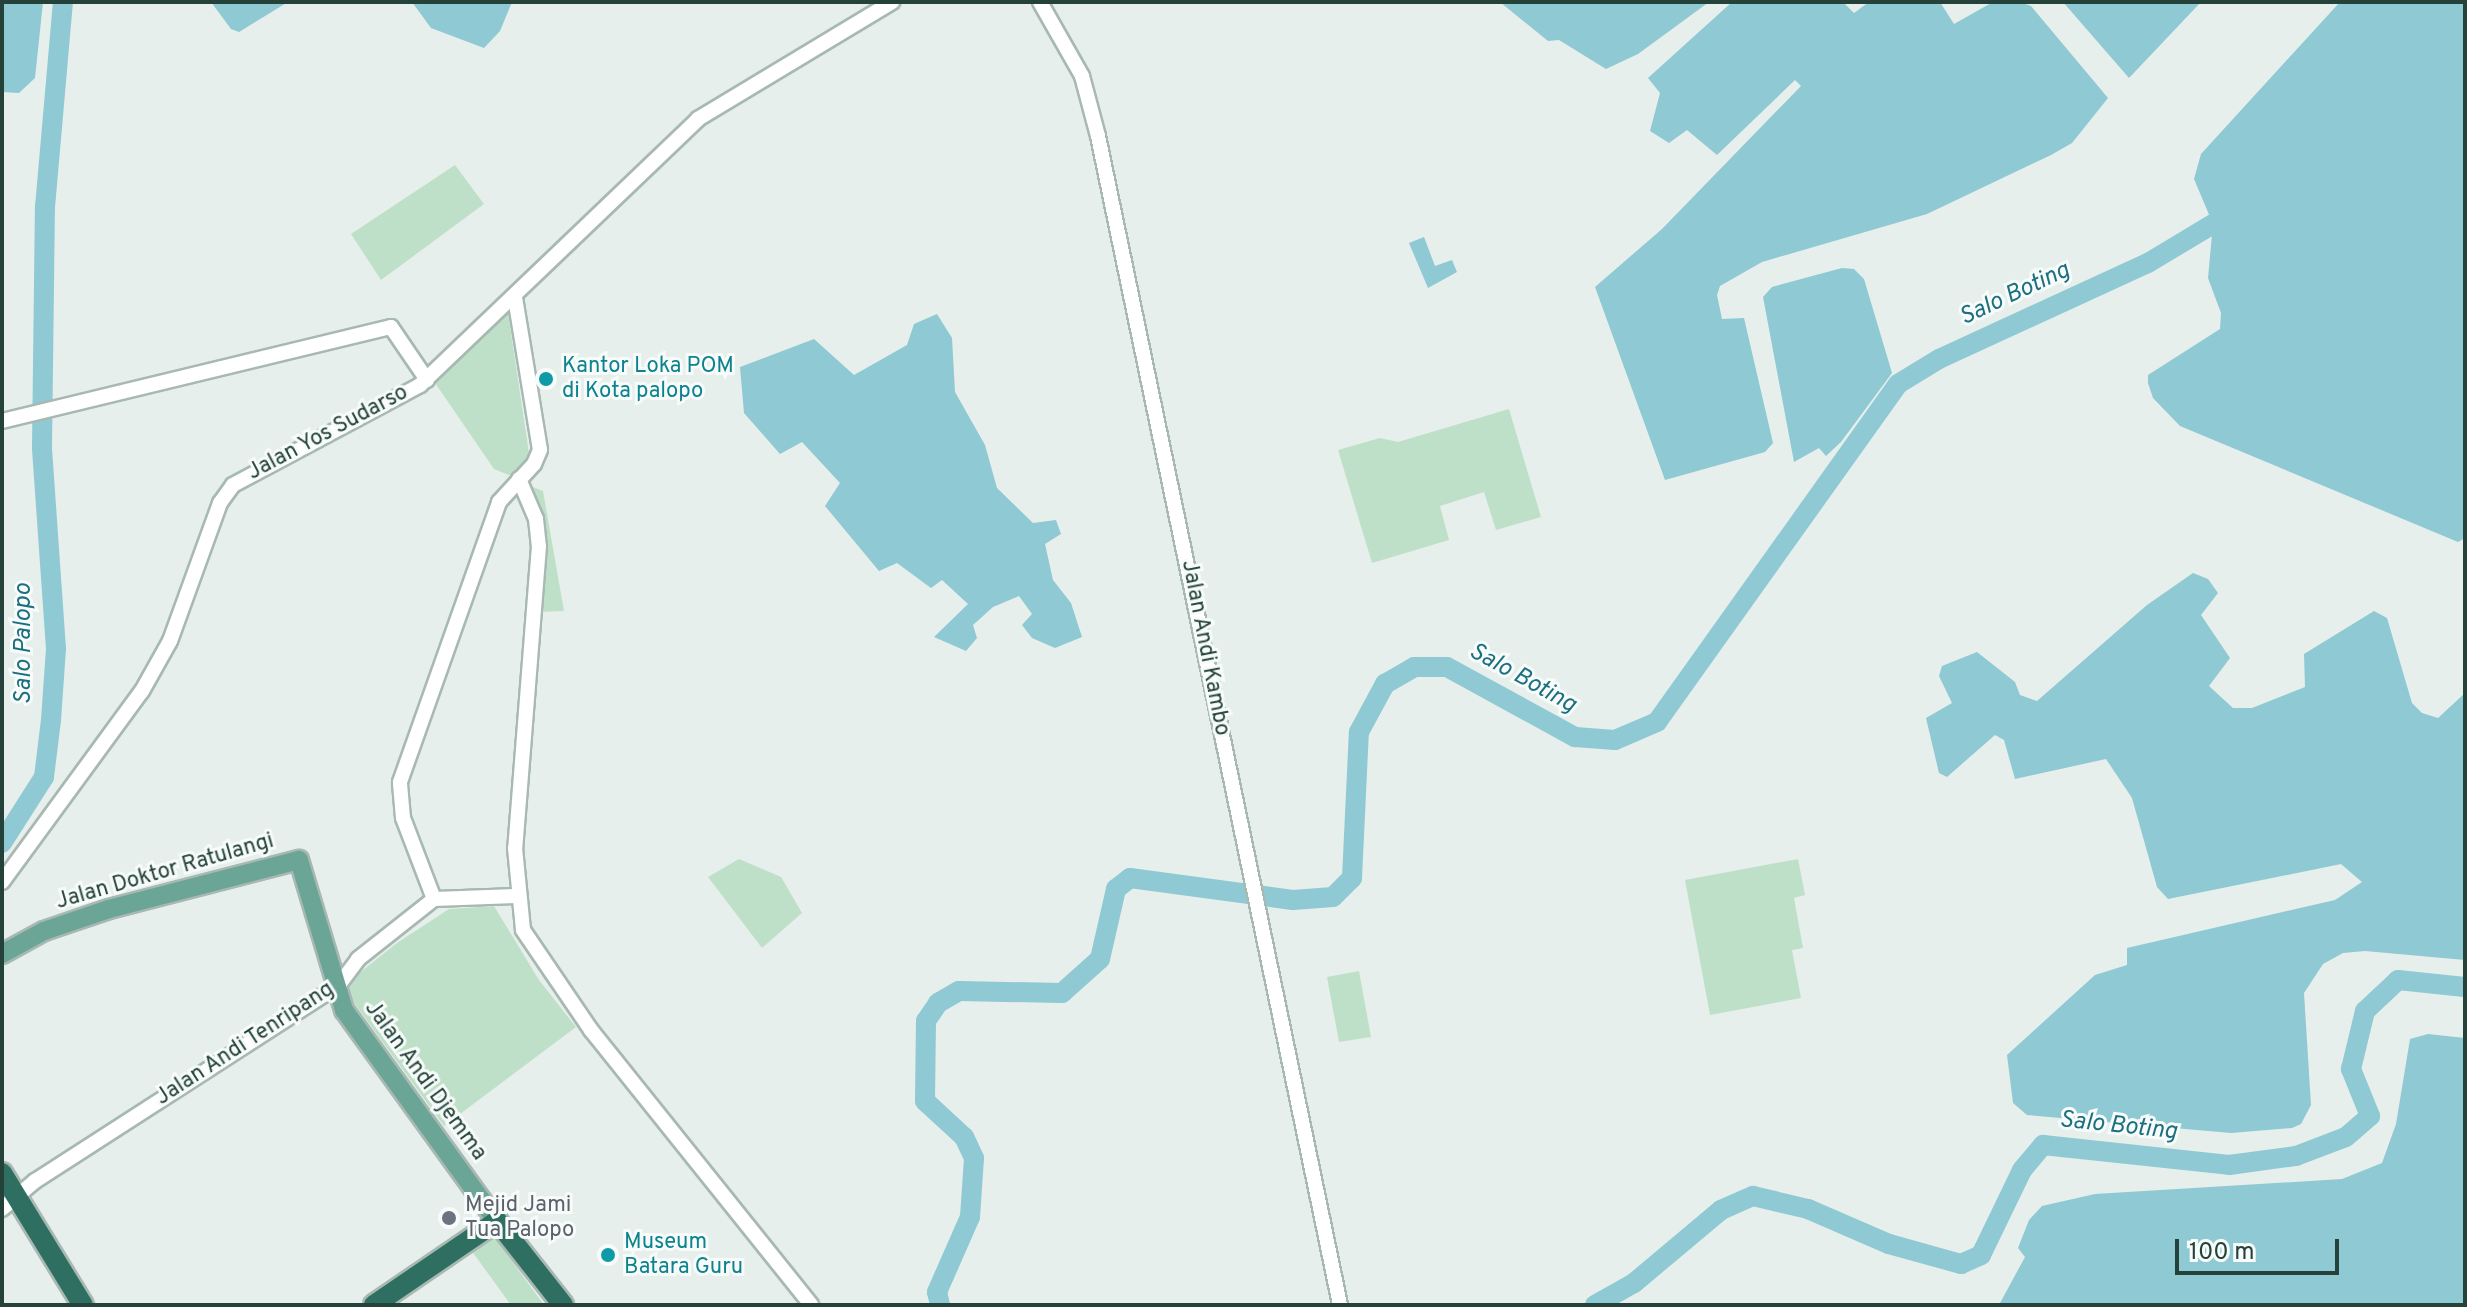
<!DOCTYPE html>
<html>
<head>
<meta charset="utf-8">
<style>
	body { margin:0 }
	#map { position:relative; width:2467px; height:1307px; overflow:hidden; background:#e6efeb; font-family:Overpass,sans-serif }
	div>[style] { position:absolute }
	.green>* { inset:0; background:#bfe0c8 }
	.water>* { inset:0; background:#8ec9d4 }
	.river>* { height:20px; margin:-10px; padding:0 10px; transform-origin:10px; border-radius:10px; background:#8ec9d4 }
	.roads { filter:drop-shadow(2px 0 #a8b8b2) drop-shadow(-2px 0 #a8b8b2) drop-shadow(0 2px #a8b8b2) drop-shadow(0 -2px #a8b8b2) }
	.minor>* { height:14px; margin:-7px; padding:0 7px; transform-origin:7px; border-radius:7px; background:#fff }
	.major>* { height:18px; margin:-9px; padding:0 9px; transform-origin:9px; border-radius:9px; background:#6aa596 }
	.highway>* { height:20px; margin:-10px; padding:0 10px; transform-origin:10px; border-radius:10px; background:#2f6f62 }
	.dots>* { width:22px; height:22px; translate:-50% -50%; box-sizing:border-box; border:4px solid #f7fbf9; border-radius:50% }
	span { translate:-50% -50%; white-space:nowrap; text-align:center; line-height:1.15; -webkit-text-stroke:6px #f7fbf9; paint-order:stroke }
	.culture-label { font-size:22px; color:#0d838f }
	.left { translate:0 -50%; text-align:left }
	.street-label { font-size:22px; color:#24423a }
	.worship-label { font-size:22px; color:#5b616d }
	.water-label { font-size:24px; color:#1c6f80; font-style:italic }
	.frame { position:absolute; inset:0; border:4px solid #24423a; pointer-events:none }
	.scale { position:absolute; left:2175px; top:1239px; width:164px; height:36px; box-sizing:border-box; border:4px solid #24423a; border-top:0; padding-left:10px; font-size:24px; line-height:28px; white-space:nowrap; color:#24423a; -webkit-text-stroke:6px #f7fbf9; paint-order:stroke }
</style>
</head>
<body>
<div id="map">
	<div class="green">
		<i style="clip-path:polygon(455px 165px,484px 204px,381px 280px,351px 234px)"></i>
		<i style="clip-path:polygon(508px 313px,530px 460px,514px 477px,494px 469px,433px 380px)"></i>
		<i style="clip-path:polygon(1509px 409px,1541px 517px,1496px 530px,1484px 492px,1440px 506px,1449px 540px,1372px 563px,1338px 450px,1380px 438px,1398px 442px)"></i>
		<i style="clip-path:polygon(528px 485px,543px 491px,564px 611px,538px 612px)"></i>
		<i style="clip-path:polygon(739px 859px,781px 877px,802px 913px,762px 948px,708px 877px)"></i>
		<i style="clip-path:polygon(1798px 859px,1805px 895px,1794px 898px,1803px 948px,1792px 950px,1801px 998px,1710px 1015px,1685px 880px)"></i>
		<i style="clip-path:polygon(494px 906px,539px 980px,576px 1027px,444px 1126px,346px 992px,358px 974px,397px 943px,449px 909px)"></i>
		<i style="clip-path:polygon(1359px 971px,1371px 1037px,1339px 1042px,1327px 977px)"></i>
		<i style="clip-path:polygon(493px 1235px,544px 1305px,511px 1305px,471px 1250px)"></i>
	</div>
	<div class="water">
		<i style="clip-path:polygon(2px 2px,43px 2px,35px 78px,19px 93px,2px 92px)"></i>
		<i style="clip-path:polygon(211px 2px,288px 2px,239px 32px,231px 29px)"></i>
		<i style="clip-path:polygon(412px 2px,512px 2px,500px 31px,484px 48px,431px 28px)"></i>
		<i style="clip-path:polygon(1500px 2px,1709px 2px,1638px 54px,1606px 69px,1559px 40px,1548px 41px)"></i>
		<i style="clip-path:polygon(1732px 2px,1843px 2px,1854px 13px,1869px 2px,1940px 2px,1954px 24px,1993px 2px,2020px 2px,2031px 6px,2108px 98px,2072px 143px,2051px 155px,1927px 214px,1762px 262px,1720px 286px,1717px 295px,1722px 319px,1744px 318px,1773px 443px,1765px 452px,1665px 480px,1595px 287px,1662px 229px,1801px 86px,1795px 80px,1717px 155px,1687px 130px,1669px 143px,1650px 131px,1660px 93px,1648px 78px)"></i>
		<i style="clip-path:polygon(2063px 2px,2201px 2px,2129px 78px)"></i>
		<i style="clip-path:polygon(2340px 2px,2465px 2px,2465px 538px,2458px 542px,2180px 426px,2153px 398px,2148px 383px,2148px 375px,2220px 329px,2221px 313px,2208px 278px,2213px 224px,2194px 179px,2201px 154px)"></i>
		<i style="clip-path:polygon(1424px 237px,1435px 266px,1452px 260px,1457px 272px,1428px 288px,1409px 243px)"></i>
		<i style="clip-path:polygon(1842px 268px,1854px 269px,1864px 279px,1892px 373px,1841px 442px,1826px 456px,1819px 448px,1794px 462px,1763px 297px,1772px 287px)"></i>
		<i style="clip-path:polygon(937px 314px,952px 338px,955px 392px,985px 445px,997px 488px,1033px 523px,1056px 520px,1061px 534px,1045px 544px,1053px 580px,1071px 603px,1082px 637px,1055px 648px,1032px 638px,1022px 625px,1032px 614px,1019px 596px,993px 607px,973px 625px,977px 638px,966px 651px,934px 637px,968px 604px,942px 580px,931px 588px,897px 563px,879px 571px,825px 506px,840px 483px,802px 442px,780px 454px,744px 413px,740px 367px,814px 339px,854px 375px,907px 345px,914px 324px)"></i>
		<i style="clip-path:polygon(2193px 573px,2208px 579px,2218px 593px,2201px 615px,2230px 658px,2209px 686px,2233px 708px,2252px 708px,2305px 687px,2304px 654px,2374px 611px,2387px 618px,2412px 703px,2422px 713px,2438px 718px,2465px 693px,2465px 960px,2365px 951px,2343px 953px,2323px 964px,2304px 993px,2311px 1105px,2301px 1124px,2292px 1128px,2231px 1133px,2027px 1115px,2013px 1103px,2007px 1055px,2095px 975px,2127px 965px,2127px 948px,2335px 900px,2362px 882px,2341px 864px,2168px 899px,2157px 887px,2132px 798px,2106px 759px,2015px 779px,2004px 740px,1995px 735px,1947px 777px,1939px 773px,1926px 718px,1952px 703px,1939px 676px,1942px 666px,1977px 652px,2015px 682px,2020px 695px,2037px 701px,2147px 605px)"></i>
		<i style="clip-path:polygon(2428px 1034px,2465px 1038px,2465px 1305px,1999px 1305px,2025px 1257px,2018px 1248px,2029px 1220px,2042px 1206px,2095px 1194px,2342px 1179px,2382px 1163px,2396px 1124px,2410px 1039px)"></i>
	</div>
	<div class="river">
		<i style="left:2px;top:843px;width:78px;rotate:-57.5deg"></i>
		<i style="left:44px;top:777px;width:57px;rotate:-83deg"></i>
		<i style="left:51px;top:720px;width:71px;rotate:-86deg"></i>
		<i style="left:56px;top:649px;width:202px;rotate:-94deg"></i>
		<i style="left:42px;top:447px;width:240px;rotate:-89.3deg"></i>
		<i style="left:45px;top:207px;width:206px;rotate:-85deg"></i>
		<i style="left:940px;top:1305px;width:13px;rotate:-103deg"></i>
		<i style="left:937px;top:1292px;width:82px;rotate:-66.3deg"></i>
		<i style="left:970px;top:1217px;width:59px;rotate:-86.1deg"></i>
		<i style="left:974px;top:1158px;width:23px;rotate:-115deg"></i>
		<i style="left:964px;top:1137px;width:53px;rotate:-137.3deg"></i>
		<i style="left:925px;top:1101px;width:80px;rotate:-89.3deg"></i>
		<i style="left:926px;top:1021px;width:22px;rotate:-56deg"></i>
		<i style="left:938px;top:1003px;width:24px;rotate:-30deg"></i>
		<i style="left:959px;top:991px;width:103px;rotate:1.1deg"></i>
		<i style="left:1062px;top:993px;width:51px;rotate:-41.8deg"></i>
		<i style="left:1100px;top:959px;width:72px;rotate:-77.1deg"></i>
		<i style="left:1116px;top:889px;width:18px;rotate:-38deg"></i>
		<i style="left:1130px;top:878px;width:164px;rotate:7.7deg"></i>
		<i style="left:1293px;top:900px;width:40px;rotate:-4.3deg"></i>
		<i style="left:1333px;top:897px;width:27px;rotate:-45deg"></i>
		<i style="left:1352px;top:878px;width:146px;rotate:-87.3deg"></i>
		<i style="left:1359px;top:732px;width:55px;rotate:-61.6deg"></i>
		<i style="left:1385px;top:684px;width:34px;rotate:-30deg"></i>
		<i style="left:1414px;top:667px;width:33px"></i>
		<i style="left:1447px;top:667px;width:146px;rotate:28.7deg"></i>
		<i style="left:1575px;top:737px;width:40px;rotate:4.3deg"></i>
		<i style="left:1615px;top:740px;width:46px;rotate:-23.2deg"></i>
		<i style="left:1657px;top:722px;width:415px;rotate:-54.5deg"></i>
		<i style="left:1898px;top:384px;width:48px;rotate:-31.4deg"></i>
		<i style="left:1939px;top:359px;width:230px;rotate:-24.7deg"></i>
		<i style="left:2148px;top:263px;width:76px;rotate:-31deg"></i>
		<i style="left:1595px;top:1305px;width:45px;rotate:-29.4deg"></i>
		<i style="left:1634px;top:1283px;width:114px;rotate:-40deg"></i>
		<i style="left:1721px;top:1210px;width:35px;rotate:-24deg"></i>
		<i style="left:1753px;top:1196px;width:57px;rotate:13.3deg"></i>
		<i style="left:1808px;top:1209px;width:88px;rotate:23.4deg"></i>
		<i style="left:1889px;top:1244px;width:75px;rotate:15.5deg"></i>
		<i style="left:1961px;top:1264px;width:22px;rotate:-24deg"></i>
		<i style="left:1981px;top:1255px;width:94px;rotate:-64.2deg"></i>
		<i style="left:2022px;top:1170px;width:33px;rotate:-50deg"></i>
		<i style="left:2043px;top:1145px;width:187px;rotate:6.1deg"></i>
		<i style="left:2229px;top:1165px;width:68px;rotate:-7.7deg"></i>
		<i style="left:2296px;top:1156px;width:53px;rotate:-20.8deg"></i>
		<i style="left:2346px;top:1137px;width:32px;rotate:-41deg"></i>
		<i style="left:2370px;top:1116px;width:51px;rotate:-112deg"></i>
		<i style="left:2351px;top:1069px;width:60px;rotate:-76.4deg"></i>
		<i style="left:2365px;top:1011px;width:45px;rotate:-43.2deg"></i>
		<i style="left:2398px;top:980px;width:67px;rotate:6deg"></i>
	</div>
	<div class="roads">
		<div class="minor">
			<i style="left:1040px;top:2px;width:85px;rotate:60.4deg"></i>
			<i style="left:1082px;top:76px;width:62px;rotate:75.1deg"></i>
			<i style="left:1098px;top:136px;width:1194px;rotate:78.3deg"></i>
			<i style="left:2px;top:421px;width:400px;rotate:-13.6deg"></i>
			<i style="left:391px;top:327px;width:64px;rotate:55.8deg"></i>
			<i style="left:519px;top:479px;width:43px;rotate:67deg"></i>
			<i style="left:536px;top:519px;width:27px;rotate:84deg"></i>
			<i style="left:539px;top:546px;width:303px;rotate:94.5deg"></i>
			<i style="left:515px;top:848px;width:82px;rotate:84.4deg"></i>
			<i style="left:523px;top:930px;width:121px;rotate:55.8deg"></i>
			<i style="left:591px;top:1030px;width:352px;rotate:51.3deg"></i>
			<i style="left:2px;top:882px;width:237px;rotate:-53.8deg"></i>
			<i style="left:142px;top:691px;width:57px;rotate:-60.8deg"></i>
			<i style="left:170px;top:641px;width:147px;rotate:-70.1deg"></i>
			<i style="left:220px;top:503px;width:22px;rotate:-54deg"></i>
			<i style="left:233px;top:485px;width:212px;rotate:-28.1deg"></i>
			<i style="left:420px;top:385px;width:385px;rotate:-43.7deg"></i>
			<i style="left:698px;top:119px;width:227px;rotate:-31.1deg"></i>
			<i style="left:434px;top:899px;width:87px;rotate:-110.9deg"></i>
			<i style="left:403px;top:818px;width:36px;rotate:-95deg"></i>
			<i style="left:400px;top:782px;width:297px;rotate:-70.5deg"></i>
			<i style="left:499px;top:502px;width:52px;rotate:-47.4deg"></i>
			<i style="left:534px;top:464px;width:15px;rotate:-67deg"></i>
			<i style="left:540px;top:450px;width:155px;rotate:-99.3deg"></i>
			<i style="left:2px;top:1209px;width:43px;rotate:-40.3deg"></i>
			<i style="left:35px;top:1181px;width:360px;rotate:-32.8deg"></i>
			<i style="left:338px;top:986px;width:34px;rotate:-53deg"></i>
			<i style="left:358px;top:959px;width:97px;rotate:-38.3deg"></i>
			<i style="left:434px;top:899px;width:82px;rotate:-2.1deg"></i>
		</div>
		<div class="major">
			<i style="left:2px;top:954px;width:48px;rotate:-28.7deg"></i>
			<i style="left:44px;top:931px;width:69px;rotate:-18.7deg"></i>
			<i style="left:109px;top:909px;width:196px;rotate:-14.5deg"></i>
			<i style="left:299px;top:860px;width:157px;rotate:73.3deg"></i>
			<i style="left:344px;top:1010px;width:261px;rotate:54.1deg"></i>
		</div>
		<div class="highway">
			<i style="left:2px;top:1173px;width:155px;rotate:58.5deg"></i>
			<i style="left:374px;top:1305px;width:149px;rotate:-34.3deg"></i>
			<i style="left:497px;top:1221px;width:107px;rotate:51.8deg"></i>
		</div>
	</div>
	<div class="dots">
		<i style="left:546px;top:379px;background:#0f9aa8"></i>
		<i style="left:449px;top:1218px;background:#6b7280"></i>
		<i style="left:608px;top:1255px;background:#0f9aa8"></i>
	</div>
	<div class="culture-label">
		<span class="left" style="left:562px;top:379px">Kantor Loka POM<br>di Kota palopo</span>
		<span class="left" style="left:624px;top:1255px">Museum<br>Batara Guru</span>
	</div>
	<div class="street-label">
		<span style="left:328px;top:433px;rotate:-28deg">Jalan Yos Sudarso</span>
		<span style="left:1205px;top:648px;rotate:79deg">Jalan Andi Kambo</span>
		<span style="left:165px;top:872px;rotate:-16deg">Jalan Doktor Ratulangi</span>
		<span style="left:245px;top:1044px;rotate:-33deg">Jalan Andi Tenripang</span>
		<span style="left:425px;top:1081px;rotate:54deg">Jalan Andi Djemma</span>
	</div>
	<div class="worship-label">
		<span class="left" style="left:465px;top:1218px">Mejid Jami<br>Tua Palopo</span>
	</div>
	<div class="water-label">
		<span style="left:2015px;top:295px;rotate:-25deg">Salo Boting</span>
		<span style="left:25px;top:644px;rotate:-90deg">Salo Palopo</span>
		<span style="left:1522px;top:679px;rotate:29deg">Salo Boting</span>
		<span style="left:2118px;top:1127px;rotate:6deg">Salo Boting</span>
	</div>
	<div class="frame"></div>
	<div class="scale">100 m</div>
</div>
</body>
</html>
